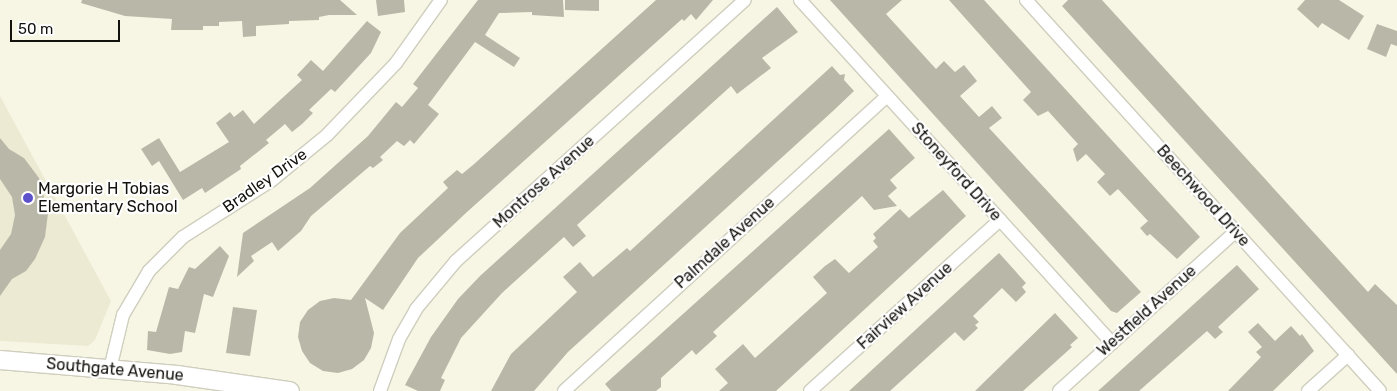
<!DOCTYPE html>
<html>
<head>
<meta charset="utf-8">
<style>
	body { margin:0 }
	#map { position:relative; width:1397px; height:391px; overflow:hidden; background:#f7f6e5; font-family:Rubik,sans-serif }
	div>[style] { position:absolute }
	.built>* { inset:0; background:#ecead2 }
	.building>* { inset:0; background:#b9b8a8 }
	.roads { filter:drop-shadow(1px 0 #cfcebe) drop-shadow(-1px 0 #cfcebe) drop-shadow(0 1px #cfcebe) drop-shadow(0 -1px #cfcebe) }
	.street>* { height:12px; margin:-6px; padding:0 6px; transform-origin:6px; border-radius:6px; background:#fff }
	.secondary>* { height:18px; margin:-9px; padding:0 9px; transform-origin:9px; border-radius:9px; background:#fff }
	.dots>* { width:14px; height:14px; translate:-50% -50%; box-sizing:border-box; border:2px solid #fff; border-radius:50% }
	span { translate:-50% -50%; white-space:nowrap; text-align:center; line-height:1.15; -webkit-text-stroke:4.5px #fff; paint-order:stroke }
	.street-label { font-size:16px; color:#13120d }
	.poi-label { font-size:16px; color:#13120d }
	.left { translate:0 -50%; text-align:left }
	.scale { position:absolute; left:10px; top:20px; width:110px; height:22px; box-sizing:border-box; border:2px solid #13120d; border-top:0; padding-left:6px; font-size:15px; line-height:18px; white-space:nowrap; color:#13120d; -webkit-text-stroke:4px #fff; paint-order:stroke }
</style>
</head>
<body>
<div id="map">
	<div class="built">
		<i style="clip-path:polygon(0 96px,111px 301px,95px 340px,88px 346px,0 341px)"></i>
	</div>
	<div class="building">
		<i style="clip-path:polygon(82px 0,340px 0,357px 15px,329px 15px,319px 17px,319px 20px,289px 21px,289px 24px,256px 26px,256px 36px,243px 37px,242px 21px,219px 22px,219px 26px,203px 26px,203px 30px,171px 30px,172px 19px,125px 16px,81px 3px)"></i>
		<i style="clip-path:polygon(376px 0,404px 0,405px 12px,378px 16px)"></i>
		<i style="clip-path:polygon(478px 0,563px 0,564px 17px,532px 15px,532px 12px,499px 13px,485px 35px,520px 58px,514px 67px,475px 42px,428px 105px,439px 114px,414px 144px,410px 140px,404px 146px,397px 141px,380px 157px,383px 160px,373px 168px,370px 166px,311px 216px,301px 231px,278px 251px,272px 242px,251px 256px,254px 261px,237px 277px,243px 233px,310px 188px,368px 136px,396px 102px,402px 107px,418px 88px,413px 84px)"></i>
		<i style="clip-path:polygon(565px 0,599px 0,599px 11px,565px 10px)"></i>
		<i style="clip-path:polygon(656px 0,713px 0,696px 20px,691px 14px,684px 21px,682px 19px,467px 212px,418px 258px,383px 310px,365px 298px,374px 333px,371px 348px,364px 360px,352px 369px,338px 373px,323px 371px,310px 363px,302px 351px,298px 337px,300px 322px,308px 310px,320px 301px,334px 298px,351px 300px,400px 233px,448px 188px,443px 182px,457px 170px,462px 174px,473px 165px)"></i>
		<i style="clip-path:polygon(830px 0,902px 0,886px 14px,936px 69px,944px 61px,955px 72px,964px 65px,977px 81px,960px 96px,979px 117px,992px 106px,1002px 118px,989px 128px,1141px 292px,1117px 313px,1111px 311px)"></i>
		<i style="clip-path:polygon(949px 0,984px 0,1200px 237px,1177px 259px,1150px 234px,1147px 236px,1140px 228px,1148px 221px,1118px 189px,1110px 196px,1097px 182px,1105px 174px,1086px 154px,1077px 162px,1073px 149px,1078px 144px,1048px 111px,1038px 116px,1023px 100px,1031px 92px)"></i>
		<i style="clip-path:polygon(1068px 0,1102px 0,1368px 292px,1375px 284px,1397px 305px,1397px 374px,1062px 6px)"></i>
		<i style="clip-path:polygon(1305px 0,1339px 0,1364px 16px,1349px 40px,1322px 23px,1318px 28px,1297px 9px)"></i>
		<i style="clip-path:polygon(777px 7px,798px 32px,762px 58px,771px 68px,737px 94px,731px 86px,577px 225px,586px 236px,573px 247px,564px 237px,502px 293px,461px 338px,441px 378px,445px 380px,440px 391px,418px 391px,405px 385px,431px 337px,458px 299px,480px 276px)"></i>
		<i style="clip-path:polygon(367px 21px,381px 32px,371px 53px,335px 92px,331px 89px,309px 110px,313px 113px,302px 124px,292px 132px,285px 124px,266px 140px,269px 143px,240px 166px,241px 169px,205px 193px,202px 188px,183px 200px,159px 161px,152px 166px,141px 149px,159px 138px,180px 172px,229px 142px,216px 123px,230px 112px,234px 117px,243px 110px,254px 124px,302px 80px,297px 75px,311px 60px,323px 71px)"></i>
		<i style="clip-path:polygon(1377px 24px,1397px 31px,1397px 46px,1391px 44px,1386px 57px,1367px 49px)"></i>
		<i style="clip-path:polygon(832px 66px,840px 75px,845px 74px,844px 80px,854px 91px,833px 111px,568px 352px,534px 391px,491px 391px,511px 354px,577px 292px,563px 277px,580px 262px,593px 277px,627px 248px,630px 251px)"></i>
		<i style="clip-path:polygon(889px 129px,915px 158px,890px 180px,897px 188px,888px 196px,897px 206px,874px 210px,862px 196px,713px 332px,717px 336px,696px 355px,692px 350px,661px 378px,661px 387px,656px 391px,611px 391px,605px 384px)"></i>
		<i style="clip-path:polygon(0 138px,9px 149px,24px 158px,39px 178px,48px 213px,45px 237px,35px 259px,26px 271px,12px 279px,0 296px,0 250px,11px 234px,15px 215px,12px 197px,0 179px)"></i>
		<i style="clip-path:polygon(943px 190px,966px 216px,776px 391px,719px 391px,728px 383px,715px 369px,743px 344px,755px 358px,827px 293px,813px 277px,825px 266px,835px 259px,849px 273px,878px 247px,873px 241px,876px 238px,873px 234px,900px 209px,909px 218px)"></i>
		<i style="clip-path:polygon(220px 246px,229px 256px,213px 297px,204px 294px,195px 333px,185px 331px,182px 352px,170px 354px,147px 350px,148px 331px,156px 332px,169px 287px,178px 289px,189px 267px,195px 269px)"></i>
		<i style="clip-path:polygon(999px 253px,1026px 283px,1022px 287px,1026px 292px,1016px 302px,1002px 288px,973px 316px,979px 322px,975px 325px,978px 328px,964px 341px,955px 332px,890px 391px,849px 391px)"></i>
		<i style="clip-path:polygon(1237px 265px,1259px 289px,1218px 327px,1223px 332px,1215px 339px,1207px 331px,1139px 391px,1098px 391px)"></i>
		<i style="clip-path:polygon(233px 307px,257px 310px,250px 356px,226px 353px)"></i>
		<i style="clip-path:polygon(1055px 313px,1078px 338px,1070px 345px,1072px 347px,1023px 391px,975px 391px)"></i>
		<i style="clip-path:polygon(1258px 323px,1275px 341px,1291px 326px,1300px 336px,1302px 334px,1314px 351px,1273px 391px,1228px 391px,1261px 357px,1256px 352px,1262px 347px,1248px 332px)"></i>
	</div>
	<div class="roads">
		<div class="street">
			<i style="left:800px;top:0;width:464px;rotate:47.7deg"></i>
			<i style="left:1026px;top:0;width:527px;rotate:47.84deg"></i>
			<i style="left:110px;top:369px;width:56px;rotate:-76.5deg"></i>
			<i style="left:123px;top:315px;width:51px;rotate:-59.4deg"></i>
			<i style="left:149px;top:271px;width:48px;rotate:-45deg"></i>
			<i style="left:183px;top:237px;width:106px;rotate:-32.6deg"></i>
			<i style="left:272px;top:180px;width:71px;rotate:-39.3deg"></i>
			<i style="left:327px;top:135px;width:100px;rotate:-46.2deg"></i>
			<i style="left:396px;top:63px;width:77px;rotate:-54.5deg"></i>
			<i style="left:380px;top:391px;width:55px;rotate:-69.9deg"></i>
			<i style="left:399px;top:339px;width:34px;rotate:-60deg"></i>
			<i style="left:416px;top:309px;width:62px;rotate:-50.2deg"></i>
			<i style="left:456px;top:261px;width:389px;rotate:-42.1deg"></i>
			<i style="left:564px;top:391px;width:437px;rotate:-42.4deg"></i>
			<i style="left:810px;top:391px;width:256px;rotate:-42deg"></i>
			<i style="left:1059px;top:391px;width:237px;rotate:-42.1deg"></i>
			<i style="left:1308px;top:391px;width:54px;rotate:-42deg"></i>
		</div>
		<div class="secondary">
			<i style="left:0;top:360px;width:178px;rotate:4.8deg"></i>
			<i style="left:177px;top:375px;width:114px;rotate:8.1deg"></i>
		</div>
	</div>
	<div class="dots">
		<i style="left:28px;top:198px;background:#5e52cb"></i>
	</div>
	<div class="street-label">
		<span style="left:956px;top:172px;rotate:48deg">Stoneyford Drive</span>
		<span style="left:265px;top:181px;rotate:-35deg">Bradley Drive</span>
		<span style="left:544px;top:182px;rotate:-42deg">Montrose Avenue</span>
		<span style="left:1203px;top:196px;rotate:48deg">Beechwood Drive</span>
		<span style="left:725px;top:243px;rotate:-42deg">Palmdale Avenue</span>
		<span style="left:905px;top:306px;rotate:-42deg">Fairview Avenue</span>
		<span style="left:1147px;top:311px;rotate:-42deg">Westfield Avenue</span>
		<span style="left:115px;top:370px;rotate:5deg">Southgate Avenue</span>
	</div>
	<div class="poi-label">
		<span class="left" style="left:38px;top:198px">Margorie H Tobias<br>Elementary School</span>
	</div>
	<div class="scale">50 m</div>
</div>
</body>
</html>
